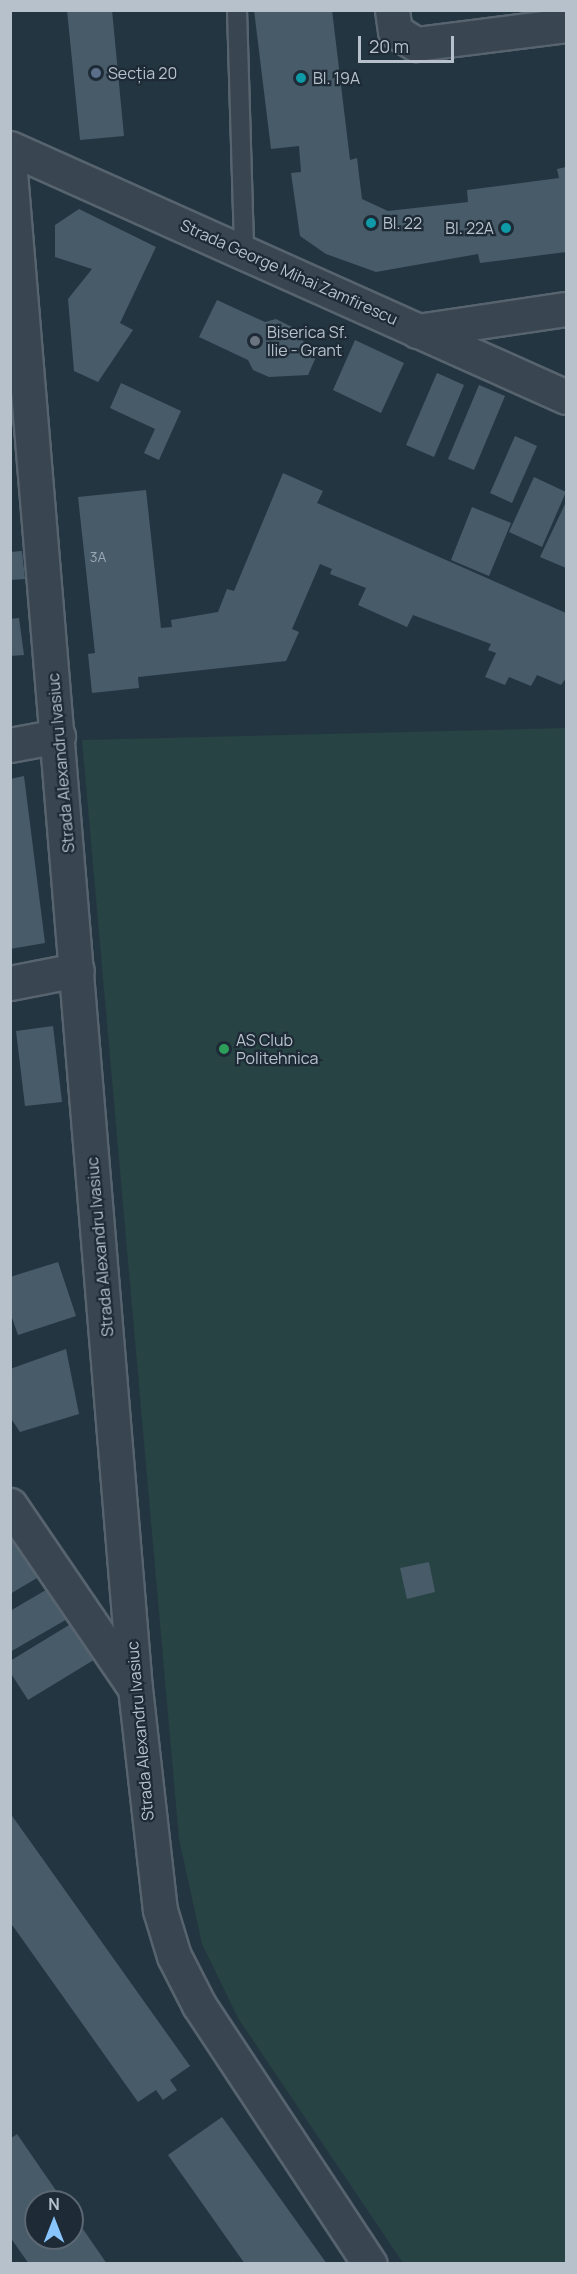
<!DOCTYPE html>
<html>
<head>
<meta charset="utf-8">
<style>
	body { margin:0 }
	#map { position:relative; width:577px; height:2274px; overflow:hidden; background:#243542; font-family:Manrope,sans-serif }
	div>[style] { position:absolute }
	.green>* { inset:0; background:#274343 }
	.building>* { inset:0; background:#485b69 }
	.roads { filter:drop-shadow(2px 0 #57646f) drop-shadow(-2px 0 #57646f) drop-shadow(0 2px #57646f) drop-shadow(0 -2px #57646f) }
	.service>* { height:18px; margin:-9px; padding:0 9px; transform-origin:9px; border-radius:9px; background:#394652 }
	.minor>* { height:33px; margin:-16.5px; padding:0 16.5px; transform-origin:16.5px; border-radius:16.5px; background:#394652 }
	.dots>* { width:16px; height:16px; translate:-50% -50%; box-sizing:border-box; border:3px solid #1e2b37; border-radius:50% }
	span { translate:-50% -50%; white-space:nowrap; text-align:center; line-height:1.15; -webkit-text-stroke:4.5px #1e2b37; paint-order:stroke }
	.number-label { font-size:14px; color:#9aa8b3 }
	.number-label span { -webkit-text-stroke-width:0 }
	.poi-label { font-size:16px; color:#b6c1cc }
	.left { translate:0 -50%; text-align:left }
	.right { translate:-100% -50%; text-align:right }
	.street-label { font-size:16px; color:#b6c1cc }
	.frame { position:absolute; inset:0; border:12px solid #b6c1cc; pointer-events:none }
	.north { position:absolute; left:24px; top:2190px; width:60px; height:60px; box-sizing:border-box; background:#1e2b37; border:2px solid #5b6773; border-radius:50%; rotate:0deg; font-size:16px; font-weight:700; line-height:24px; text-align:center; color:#b6c1cc }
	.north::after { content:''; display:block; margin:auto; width:21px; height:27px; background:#89c5fd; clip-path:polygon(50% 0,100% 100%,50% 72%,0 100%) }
	.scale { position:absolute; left:358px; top:36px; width:96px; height:27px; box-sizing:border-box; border:3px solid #b6c1cc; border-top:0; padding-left:8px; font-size:18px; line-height:21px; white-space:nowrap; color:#b6c1cc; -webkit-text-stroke:4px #1e2b37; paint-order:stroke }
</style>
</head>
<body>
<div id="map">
	<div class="green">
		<i style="clip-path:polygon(566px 728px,566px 2263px,403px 2263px,238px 2018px,202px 1944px,179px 1839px,82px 740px)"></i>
	</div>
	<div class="building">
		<i style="clip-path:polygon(67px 10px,112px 10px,124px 136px,80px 140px)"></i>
		<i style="clip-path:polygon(254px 10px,332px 10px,350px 160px,357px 158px,362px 199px,388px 211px,468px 202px,467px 190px,559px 178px,557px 169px,566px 167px,566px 252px,480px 263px,478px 254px,376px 272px,326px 254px,300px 236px,291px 173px,301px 172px,299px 146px,271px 149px)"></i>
		<i style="clip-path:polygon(79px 209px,156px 247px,120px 323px,133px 330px,98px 382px,74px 371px,68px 299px,92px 269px,55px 257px,55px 225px)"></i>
		<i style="clip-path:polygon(217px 300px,265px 322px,276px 319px,292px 327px,316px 357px,308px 375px,269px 377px,253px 370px,248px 360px,199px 337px)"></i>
		<i style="clip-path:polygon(355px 340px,404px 363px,381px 413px,333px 390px)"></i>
		<i style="clip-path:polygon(437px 373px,464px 385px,434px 457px,406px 445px)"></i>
		<i style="clip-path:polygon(121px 383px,181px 411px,159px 460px,144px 453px,155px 429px,110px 408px)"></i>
		<i style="clip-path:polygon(479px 385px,505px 396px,474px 470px,448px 459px)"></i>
		<i style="clip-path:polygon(515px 436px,537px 446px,512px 503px,490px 493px)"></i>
		<i style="clip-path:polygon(283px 473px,323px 491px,317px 503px,566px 613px,566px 678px,561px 685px,537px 675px,531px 686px,509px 677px,505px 685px,485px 677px,496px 653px,488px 650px,491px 644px,413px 615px,407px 627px,358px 605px,366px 588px,330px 574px,332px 569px,320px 564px,292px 629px,299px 632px,286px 661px,138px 677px,139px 688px,92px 693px,88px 654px,95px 653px,78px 497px,146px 490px,161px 628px,172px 627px,171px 620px,218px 612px,227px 589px,234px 591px)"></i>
		<i style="clip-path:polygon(534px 477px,566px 492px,542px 547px,509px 532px)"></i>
		<i style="clip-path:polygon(566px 502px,566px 568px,540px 557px)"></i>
		<i style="clip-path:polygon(472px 507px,511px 523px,489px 576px,451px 560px)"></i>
		<i style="clip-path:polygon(22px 551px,25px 579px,10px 580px,10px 552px)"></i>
		<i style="clip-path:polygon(19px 618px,24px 655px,10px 656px,10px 619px)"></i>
		<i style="clip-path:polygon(24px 776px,45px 943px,10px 949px,10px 779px)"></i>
		<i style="clip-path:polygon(53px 1026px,62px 1102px,25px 1106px,16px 1031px)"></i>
		<i style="clip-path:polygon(58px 1262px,76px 1316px,18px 1335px,10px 1312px,10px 1277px)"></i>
		<i style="clip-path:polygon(66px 1349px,79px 1414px,20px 1432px,10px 1417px,10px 1369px)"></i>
		<i style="clip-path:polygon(10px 1534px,37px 1578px,10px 1594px)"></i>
		<i style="clip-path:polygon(429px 1562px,435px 1592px,407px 1599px,400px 1568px)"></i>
		<i style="clip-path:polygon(51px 1587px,69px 1618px,10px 1652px,10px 1611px)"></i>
		<i style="clip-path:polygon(74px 1622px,97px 1658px,28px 1700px,10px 1672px,10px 1661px)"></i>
		<i style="clip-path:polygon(10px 1813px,190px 2066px,170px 2080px,177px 2090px,163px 2100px,156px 2090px,138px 2102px,10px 1922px)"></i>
		<i style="clip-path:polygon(222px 2117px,327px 2264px,245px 2264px,168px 2155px)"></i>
		<i style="clip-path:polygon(17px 2134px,64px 2202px,36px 2202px,36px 2238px,72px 2238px,72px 2213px,107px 2264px,29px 2264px,10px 2237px,10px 2139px)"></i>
	</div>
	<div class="roads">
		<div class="service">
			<i style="left:237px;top:10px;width:241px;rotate:88.3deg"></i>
		</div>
		<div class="minor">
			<i style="left:392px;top:10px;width:21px;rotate:82deg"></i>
			<i style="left:395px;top:31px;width:25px;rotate:32deg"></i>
			<i style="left:416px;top:44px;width:151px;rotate:-7.2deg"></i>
			<i style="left:10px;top:148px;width:609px;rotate:24.12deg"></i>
			<i style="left:10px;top:172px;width:1521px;rotate:85.29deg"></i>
			<i style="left:135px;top:1688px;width:223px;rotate:83.6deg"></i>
			<i style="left:160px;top:1910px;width:48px;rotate:73.1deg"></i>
			<i style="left:174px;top:1956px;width:55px;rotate:63deg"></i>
			<i style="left:199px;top:2005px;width:310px;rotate:56.6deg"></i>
			<i style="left:417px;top:331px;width:151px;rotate:-8.4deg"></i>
			<i style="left:10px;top:745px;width:49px;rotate:-10.6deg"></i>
			<i style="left:10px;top:983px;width:68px;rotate:-11deg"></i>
			<i style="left:10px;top:1505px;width:220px;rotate:55.7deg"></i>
		</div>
	</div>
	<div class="dots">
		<i style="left:96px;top:73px;background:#5c6f8a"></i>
		<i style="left:301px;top:78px;background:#0f9aa8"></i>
		<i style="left:371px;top:223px;background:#0f9aa8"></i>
		<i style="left:506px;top:228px;background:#0f9aa8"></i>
		<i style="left:255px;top:341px;background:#6b7280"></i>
		<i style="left:224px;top:1049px;background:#2e9e5b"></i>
	</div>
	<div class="number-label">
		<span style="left:98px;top:557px">3A</span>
	</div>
	<div class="poi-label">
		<span class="left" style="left:108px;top:73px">Secția 20</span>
		<span class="left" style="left:313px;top:78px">Bl. 19A</span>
		<span class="left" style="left:383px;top:223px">Bl. 22</span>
		<span class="right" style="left:494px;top:228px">Bl. 22A</span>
		<span class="left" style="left:267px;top:341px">Biserica Sf.<br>Ilie - Grant</span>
		<span class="left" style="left:236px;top:1049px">AS Club<br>Politehnica</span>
	</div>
	<div class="street-label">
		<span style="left:289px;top:272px;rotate:24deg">Strada George Mihai Zamfirescu</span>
		<span style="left:61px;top:763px;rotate:-95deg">Strada Alexandru Ivasiuc</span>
		<span style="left:100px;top:1247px;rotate:-95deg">Strada Alexandru Ivasiuc</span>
		<span style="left:140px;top:1731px;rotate:-95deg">Strada Alexandru Ivasiuc</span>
	</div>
	<div class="frame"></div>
	<div class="north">N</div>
	<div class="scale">20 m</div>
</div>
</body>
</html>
